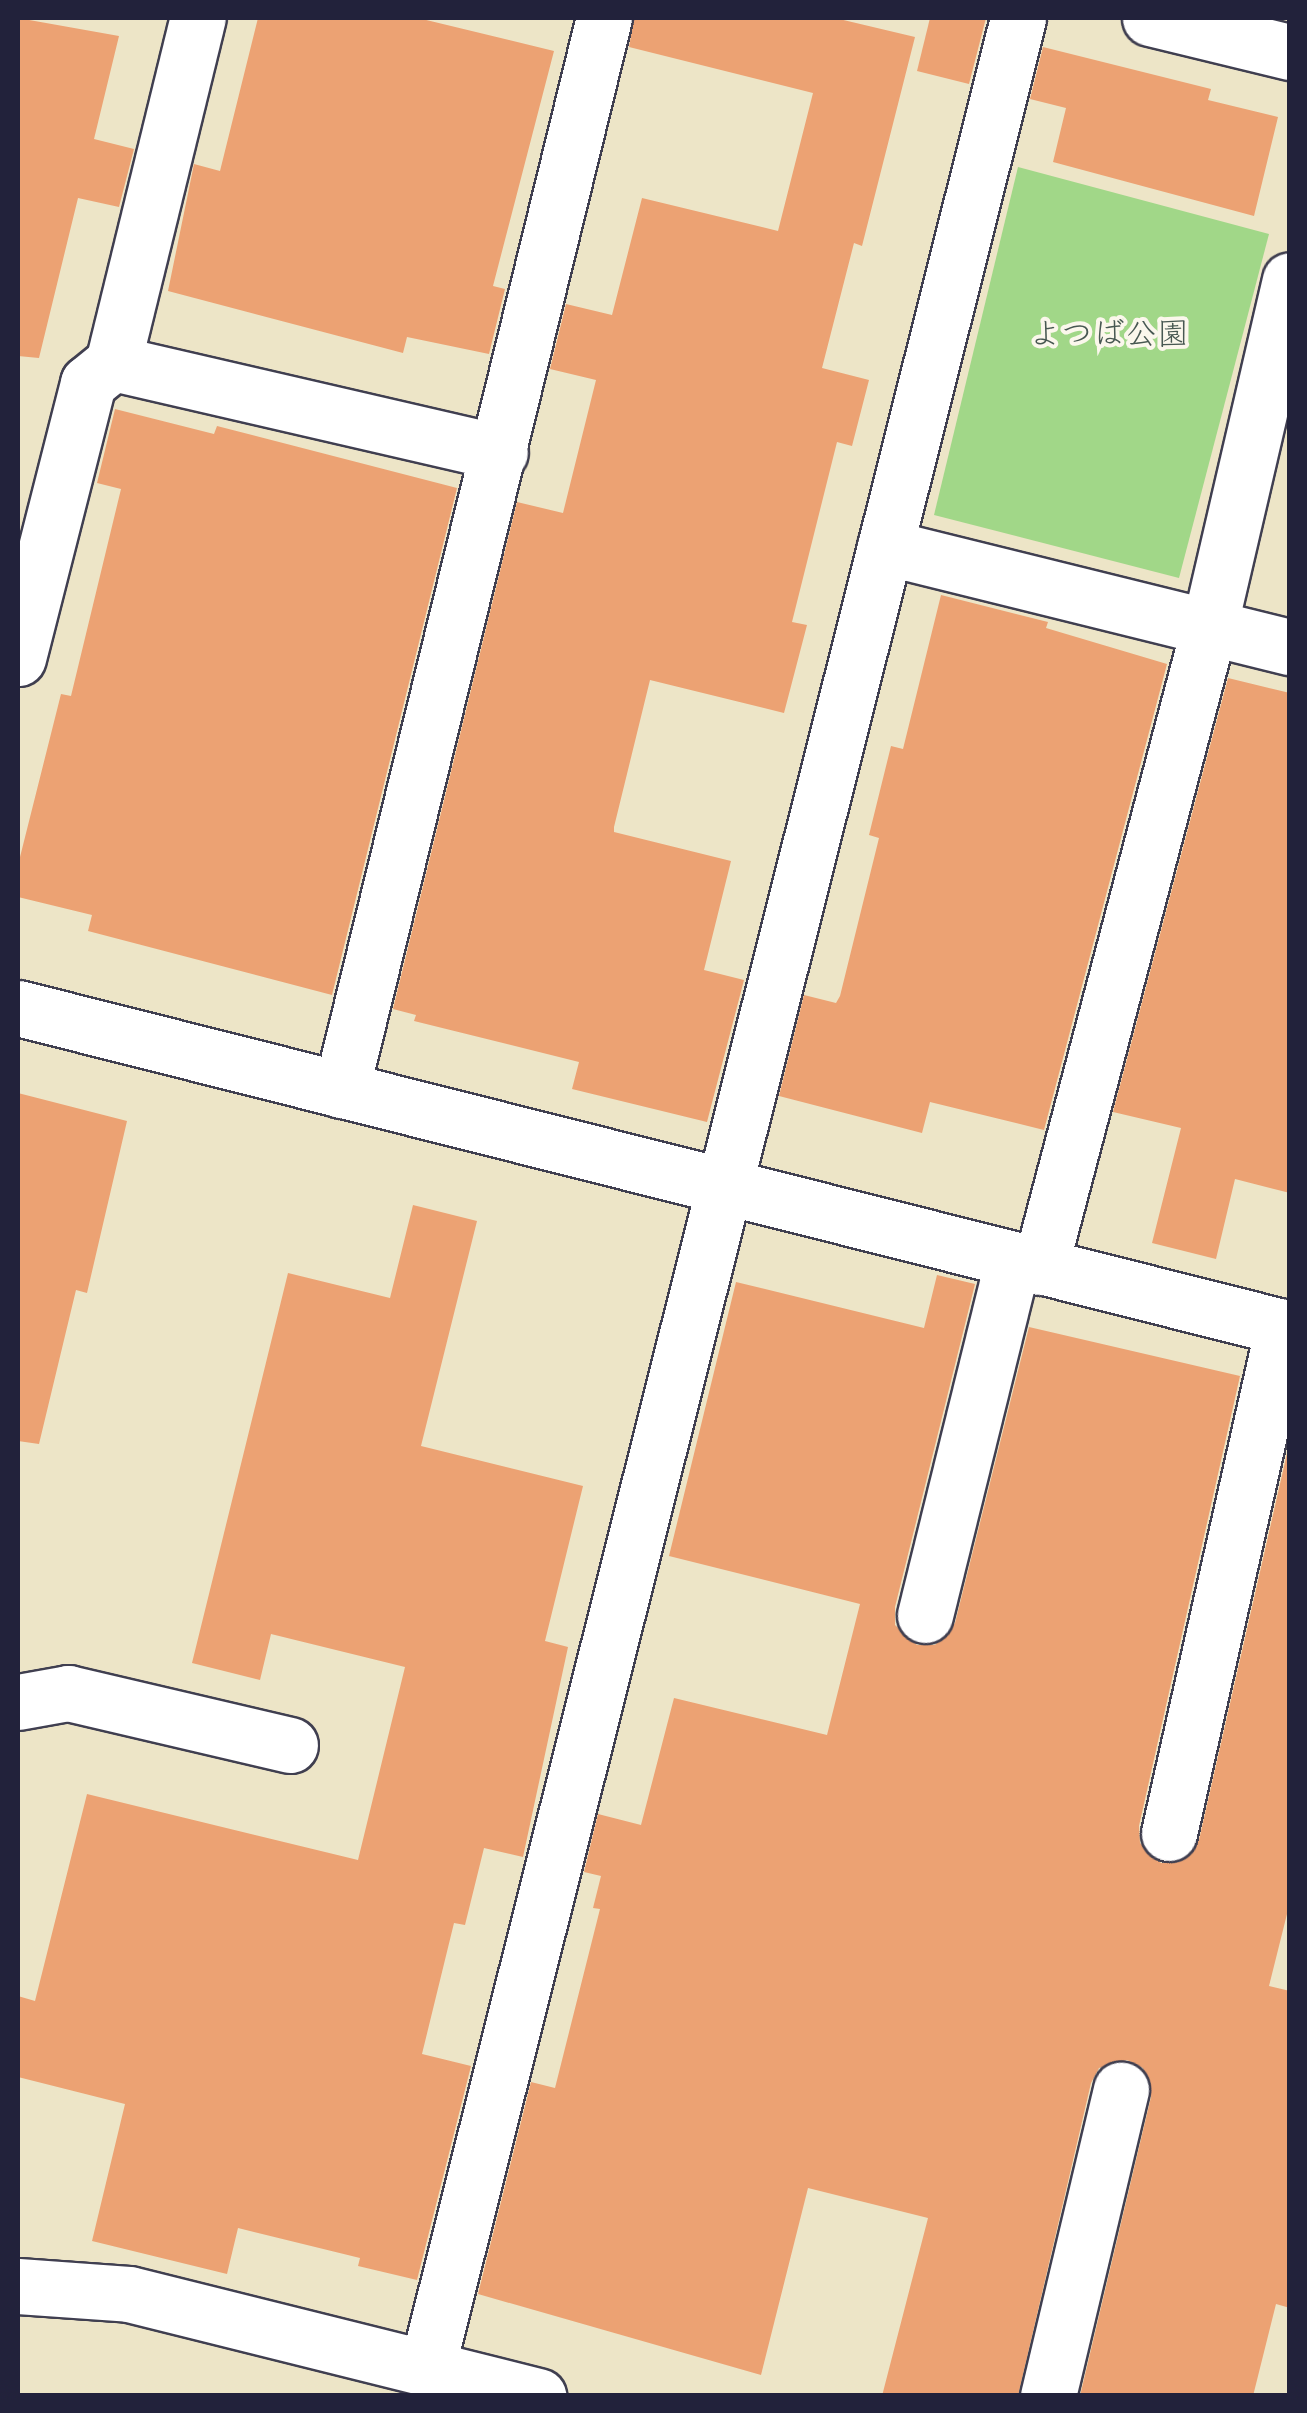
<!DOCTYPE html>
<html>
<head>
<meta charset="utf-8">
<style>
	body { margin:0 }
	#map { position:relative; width:1307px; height:2413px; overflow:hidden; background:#ede5c7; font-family:Kalam,"Klee One",sans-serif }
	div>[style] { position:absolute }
	.green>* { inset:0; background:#a1d788 }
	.building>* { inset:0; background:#eca273 }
	.roads { filter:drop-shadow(2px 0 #403f50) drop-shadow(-2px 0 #403f50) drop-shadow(0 2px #403f50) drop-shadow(0 -2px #403f50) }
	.minor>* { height:55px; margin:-27.5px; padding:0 27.5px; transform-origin:27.5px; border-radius:27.5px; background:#fff }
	span { translate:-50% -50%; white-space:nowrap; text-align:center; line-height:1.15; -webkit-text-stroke:8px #fbf7ec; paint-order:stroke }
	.park-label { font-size:32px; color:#485852 }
	.frame { position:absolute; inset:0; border:20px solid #22223b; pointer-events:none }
</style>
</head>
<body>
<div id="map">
	<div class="green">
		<i style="clip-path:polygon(1018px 167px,1269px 234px,1179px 578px,934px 515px)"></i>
	</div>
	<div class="building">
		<i style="clip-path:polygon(18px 18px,119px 36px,94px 139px,134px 149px,119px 207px,78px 198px,39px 358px,18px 356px)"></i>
		<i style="clip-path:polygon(258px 18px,418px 18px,554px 51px,493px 286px,505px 289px,489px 354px,407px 337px,403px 353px,168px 291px,194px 164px,220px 171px)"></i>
		<i style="clip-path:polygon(634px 18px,835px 18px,915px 37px,862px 246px,854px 243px,822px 368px,869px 380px,852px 446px,837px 442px,792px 622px,807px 625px,784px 713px,650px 680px,614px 827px,614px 832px,731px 861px,704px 970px,744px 980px,707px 1122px,572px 1089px,579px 1062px,414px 1021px,416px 1015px,393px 1009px,517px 502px,563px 513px,596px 380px,550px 369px,566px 304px,612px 315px,642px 198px,778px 231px,813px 93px,629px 47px)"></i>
		<i style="clip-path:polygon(930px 18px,986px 18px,969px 84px,917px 71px)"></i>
		<i style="clip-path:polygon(1043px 47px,1211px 89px,1208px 100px,1278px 117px,1254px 216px,1053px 162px,1066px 108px,1030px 99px)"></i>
		<i style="clip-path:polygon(115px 409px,214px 434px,217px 426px,457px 488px,332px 995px,88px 931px,92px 915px,18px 897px,18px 865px,61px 694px,71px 696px,121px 489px,97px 483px)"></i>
		<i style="clip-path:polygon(941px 595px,1048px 622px,1046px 628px,1167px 664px,1044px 1130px,930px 1102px,922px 1133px,779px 1096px,804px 995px,836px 1003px,840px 996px,879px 838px,869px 835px,891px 746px,903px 749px)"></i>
		<i style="clip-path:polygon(1228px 678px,1290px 693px,1290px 1193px,1235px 1179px,1216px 1259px,1152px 1243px,1181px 1128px,1113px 1112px)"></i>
		<i style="clip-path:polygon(18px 1093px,127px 1121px,87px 1293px,76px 1290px,39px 1444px,18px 1441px)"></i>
		<i style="clip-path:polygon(413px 1205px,477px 1221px,421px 1446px,583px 1486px,545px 1641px,568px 1647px,523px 1857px,484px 1848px,465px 1925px,454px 1923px,422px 2054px,471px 2066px,417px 2280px,358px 2266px,360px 2258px,238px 2228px,227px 2274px,92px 2241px,125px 2104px,18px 2077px,18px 1996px,35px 2001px,87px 1794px,358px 1860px,405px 1667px,271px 1634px,260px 1680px,192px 1663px,288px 1273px,390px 1298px)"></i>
		<i style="clip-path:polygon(937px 1275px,975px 1284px,895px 1607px,895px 1625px,917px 1645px,935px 1645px,955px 1623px,1029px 1327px,1240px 1376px,1139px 1826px,1140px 1843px,1161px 1863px,1179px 1862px,1199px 1840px,1290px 1440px,1290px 1902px,1269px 1986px,1290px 1991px,1290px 2308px,1276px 2304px,1253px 2396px,1080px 2396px,1151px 2097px,1143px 2068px,1127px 2060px,1099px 2068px,1091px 2083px,1018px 2396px,882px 2396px,928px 2218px,808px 2188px,761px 2375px,478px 2294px,531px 2082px,555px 2088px,600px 1909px,593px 1908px,601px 1876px,584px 1872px,598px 1814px,641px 1825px,674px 1698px,827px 1735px,860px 1604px,669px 1556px,736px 1282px,924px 1328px)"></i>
	</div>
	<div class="roads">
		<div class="minor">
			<i style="left:1150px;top:18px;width:144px;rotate:13.7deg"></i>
			<i style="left:113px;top:363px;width:355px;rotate:-76.2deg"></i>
			<i style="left:885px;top:547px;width:417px;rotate:13.9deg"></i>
			<i style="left:18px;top:658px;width:284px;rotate:-75.7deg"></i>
			<i style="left:88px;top:383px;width:32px;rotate:-39deg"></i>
			<i style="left:113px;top:363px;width:397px;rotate:13deg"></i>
			<i style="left:18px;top:1008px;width:1312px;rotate:14.16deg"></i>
			<i style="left:341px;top:1090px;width:1104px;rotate:-76.22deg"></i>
			<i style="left:1040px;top:1267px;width:661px;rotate:-75.19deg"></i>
			<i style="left:1209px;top:628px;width:357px;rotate:-76.9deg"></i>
			<i style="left:925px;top:1615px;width:366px;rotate:-76.1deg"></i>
			<i style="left:18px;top:1702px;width:51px;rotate:-10.2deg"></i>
			<i style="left:68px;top:1693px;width:228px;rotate:13.2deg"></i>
			<i style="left:1169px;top:1833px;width:519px;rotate:-77.3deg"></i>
			<i style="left:18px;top:2286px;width:111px;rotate:4.1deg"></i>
			<i style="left:129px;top:2294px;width:422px;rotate:14deg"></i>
			<i style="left:428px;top:2364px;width:2419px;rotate:-75.88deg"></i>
			<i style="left:1048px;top:2396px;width:315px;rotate:-76.6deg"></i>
		</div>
	</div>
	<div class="park-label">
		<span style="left:1109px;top:336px">よつば公園</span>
	</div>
	<div class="frame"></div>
</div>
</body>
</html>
